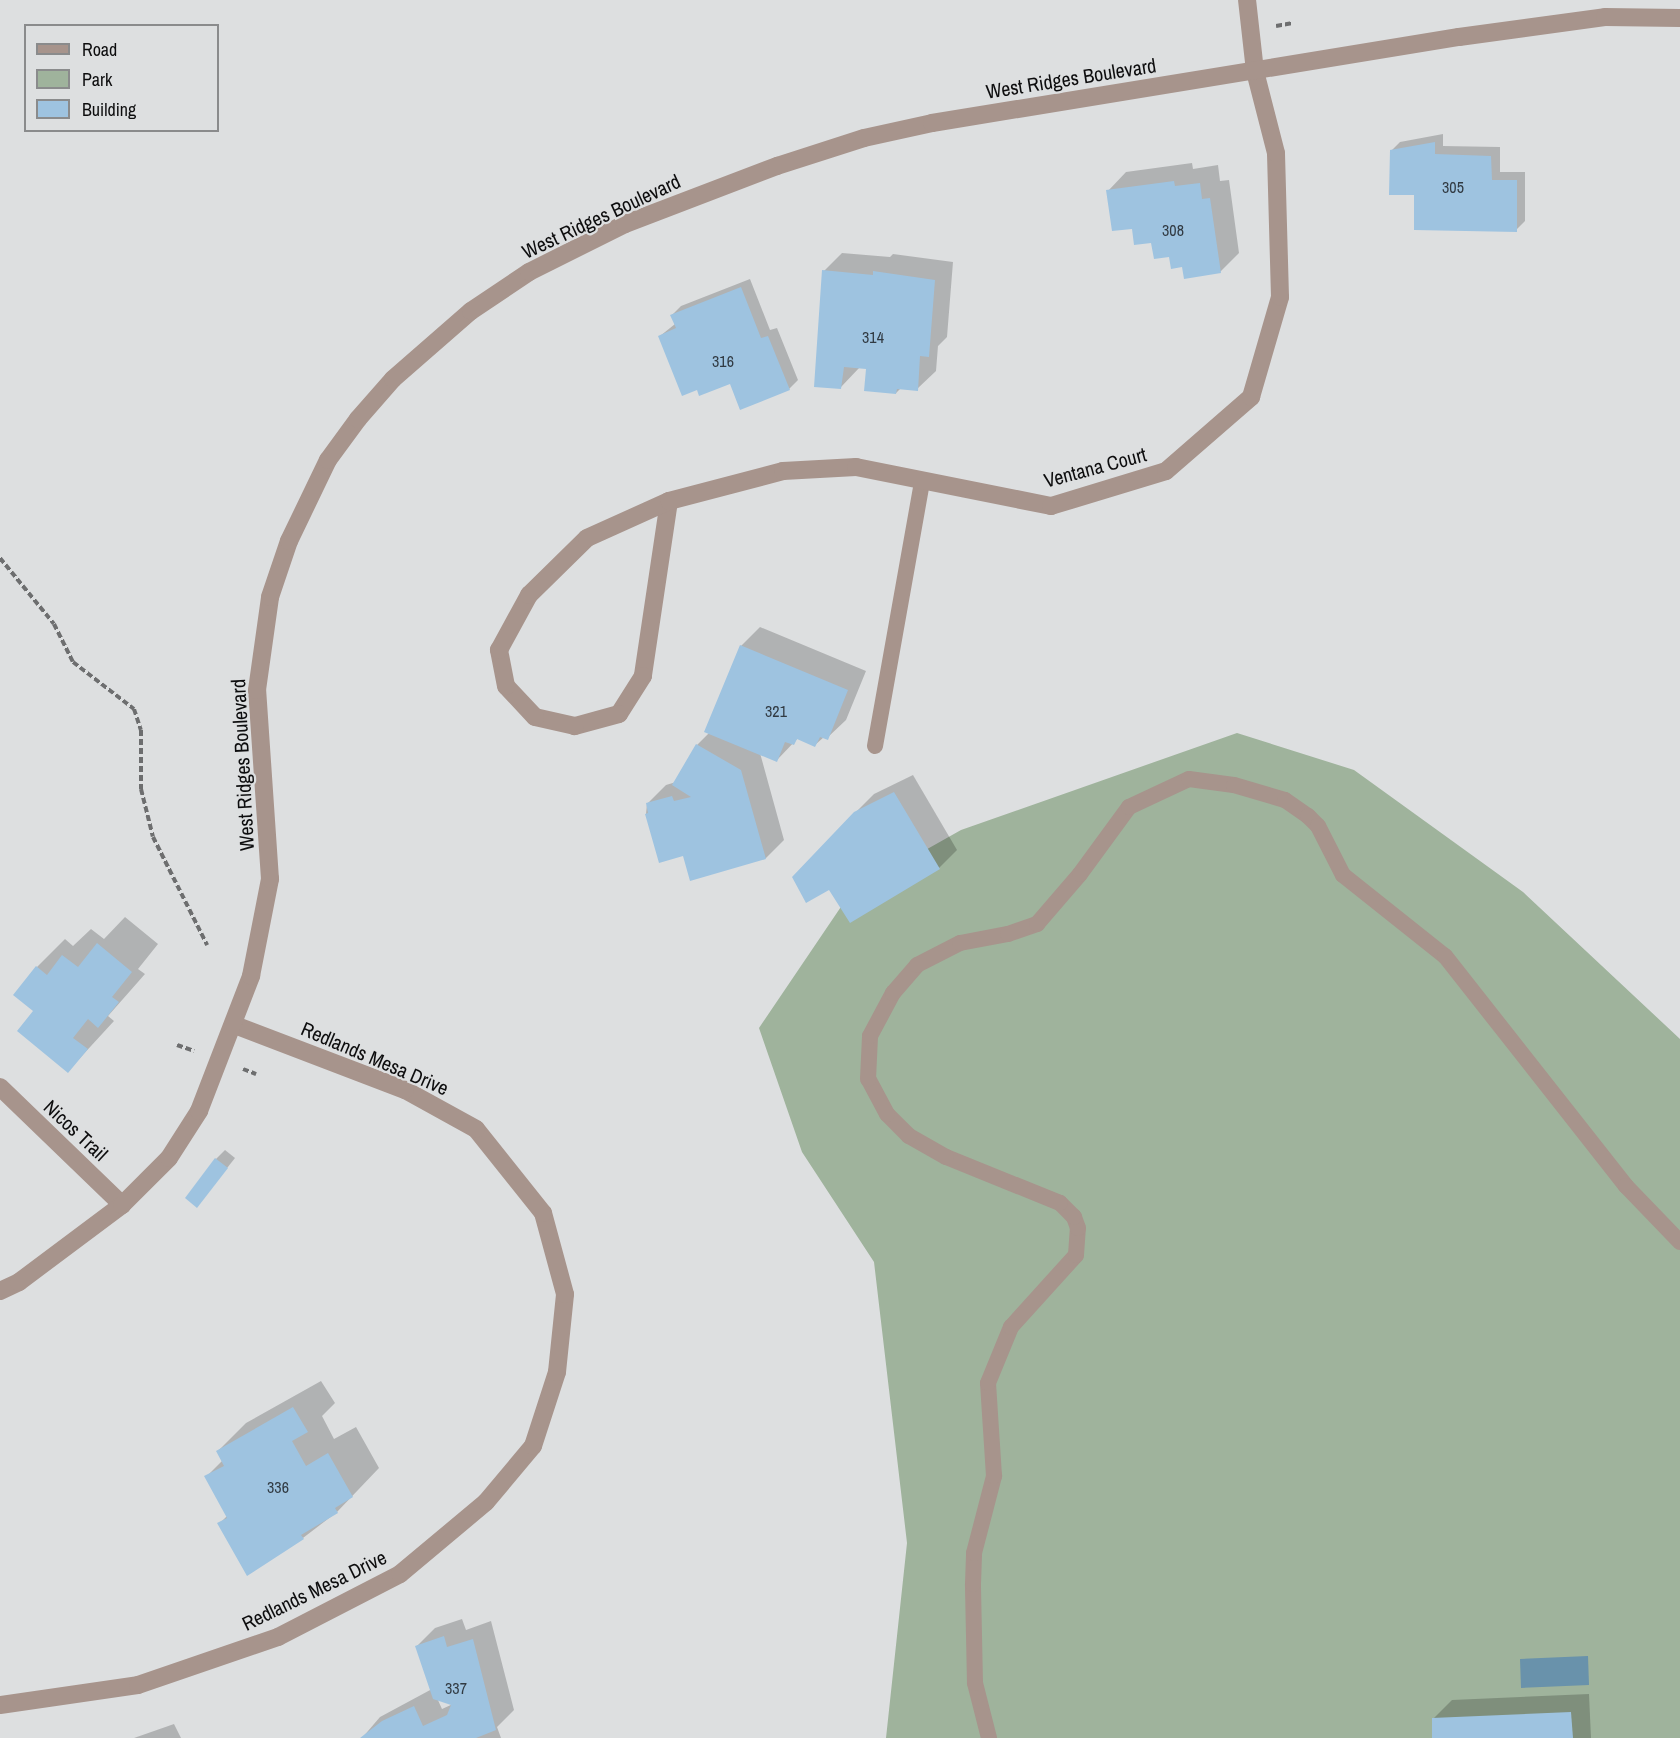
<!DOCTYPE html>
<html>
<head>
<meta charset="utf-8">
<style>
	body { margin:0 }
	#map { position:relative; width:1680px; height:1738px; overflow:hidden; background:#dddfe0; font-family:"Archivo Narrow",sans-serif }
	div>[style] { position:absolute }
	.green>* { inset:0; background:#9fb39c }
	.water>* { inset:0; background:#6992ab }
	.shadow>* { inset:0; background:#0003 }
	.building>* { inset:0; background:#9ec3e0 }
	.path>* { height:4px; margin-top:-2px; transform-origin:0; background:repeating-linear-gradient(90deg,#6d6e6f 0 6px,transparent 0 9px) }
	.service>* { height:16px; margin:-8px; padding:0 8px; transform-origin:8px; border-radius:8px; background:#a7948c }
	.minor>* { height:18px; margin:-9px; padding:0 9px; transform-origin:9px; border-radius:9px; background:#a7948c }
	.tertiary>* { height:18px; margin:-9px; padding:0 9px; transform-origin:9px; border-radius:9px; background:#a7948c }
	span { translate:-50% -50%; white-space:nowrap; text-align:center; line-height:1.15; -webkit-text-stroke:4.5px #dddfe0; paint-order:stroke }
	.number-label { font-size:16px; color:#313a42 }
	.number-label span { -webkit-text-stroke-width:0 }
	.street-label { font-size:20px; color:#0d0d0e }
	.legend { position:absolute; left:24px; top:24px; width:195px; height:108px; box-sizing:border-box; background:#dddfe0; border:2px solid #8a8b8c; margin:0; padding:8px 10px; list-style:none; font-size:18px; color:#0d0d0e }
	.legend li { display:flex; align-items:center; gap:12px; height:30px }
	.legend b { width:30px; border:2px solid #8a8b8c }
</style>
</head>
<body>
<div id="map">
	<div class="green">
		<i style="clip-path:polygon(1237px 733px,1354px 770px,1523px 892px,1680px 1039px,1680px 1738px,886px 1738px,907px 1543px,874px 1262px,802px 1152px,759px 1028px,851px 892px,961px 830px)"></i>
	</div>
	<div class="water">
		<i style="clip-path:polygon(1588px 1656px,1589px 1685px,1521px 1688px,1520px 1659px)"></i>
	</div>
	<div class="shadow">
		<i style="clip-path:polygon(1443px 134px,1443px 146px,1500px 147px,1500px 172px,1525px 172px,1525px 221px,1516px 230px,1415px 194px,1391px 151px,1400px 142px)"></i>
		<i style="clip-path:polygon(1192px 163px,1193px 169px,1218px 165px,1220px 181px,1229px 180px,1239px 253px,1220px 272px,1184px 265px,1133px 227px,1108px 191px,1126px 172px)"></i>
		<i style="clip-path:polygon(842px 253px,890px 257px,893px 254px,953px 262px,947px 337px,938px 346px,936px 371px,917px 389px,901px 388px,896px 393px,867px 368px,860px 367px,841px 387px,824px 271px)"></i>
		<i style="clip-path:polygon(750px 279px,770px 330px,777px 328px,798px 380px,789px 389px,731px 382px,660px 336px,675px 324px,672px 315px,681px 306px)"></i>
		<i style="clip-path:polygon(760px 627px,866px 671px,846px 720px,827px 738px,824px 737px,815px 745px,798px 738px,777px 760px,760px 753px,784px 840px,766px 858px,684px 854px,646px 814px,647px 804px,666px 785px,676px 782px,697px 745px,709px 733px,741px 646px)"></i>
		<i style="clip-path:polygon(913px 775px,957px 850px,939px 868px,855px 813px,874px 794px)"></i>
		<i style="clip-path:polygon(125px 917px,158px 944px,138px 969px,145px 974px,108px 1016px,114px 1021px,68px 1071px,35px 1011px,37px 967px,65px 939px,73px 946px,91px 929px,104px 939px)"></i>
		<i style="clip-path:polygon(225px 1150px,235px 1158px,197px 1206px,216px 1159px)"></i>
		<i style="clip-path:polygon(321px 1381px,335px 1403px,322px 1416px,334px 1439px,356px 1427px,379px 1468px,337px 1512px,303px 1538px,219px 1524px,228px 1515px,206px 1477px,223px 1460px,218px 1451px,246px 1423px)"></i>
		<i style="clip-path:polygon(evenodd,462px 1619px,466px 1630px,491px 1621px,514px 1710px,497px 1727px,501px 1738px,362px 1738px,380px 1717px,432px 1689px,417px 1646px,435px 1628px,462px 1619px,437px 1698px,453px 1704px,442px 1709px,437px 1698px)"></i>
		<i style="clip-path:polygon(1589px 1694px,1591px 1738px,1434px 1738px,1433px 1719px,1452px 1700px)"></i>
		<i style="clip-path:polygon(174px 1724px,181px 1738px,134px 1738px)"></i>
	</div>
	<div class="building">
		<i style="clip-path:polygon(1435px 142px,1435px 154px,1491px 156px,1492px 180px,1517px 180px,1517px 232px,1414px 230px,1414px 195px,1389px 195px,1390px 150px)"></i>
		<i style="clip-path:polygon(1174px 181px,1175px 186px,1200px 183px,1202px 199px,1210px 198px,1221px 273px,1184px 279px,1182px 267px,1171px 269px,1169px 257px,1154px 259px,1151px 243px,1134px 245px,1132px 229px,1112px 231px,1106px 190px)"></i>
		<i style="clip-path:polygon(822px 270px,873px 275px,873px 271px,935px 280px,929px 357px,920px 356px,918px 391px,897px 389px,896px 394px,864px 391px,866px 369px,844px 367px,841px 389px,814px 387px)"></i>
		<i style="clip-path:polygon(741px 287px,761px 338px,768px 336px,790px 390px,740px 410px,730px 384px,699px 396px,697px 390px,682px 396px,658px 336px,676px 328px,670px 315px)"></i>
		<i style="clip-path:polygon(740px 645px,848px 690px,828px 740px,820px 737px,815px 747px,797px 739px,794px 745px,785px 742px,777px 762px,704px 732px)"></i>
		<i style="clip-path:polygon(696px 744px,741px 770px,766px 859px,690px 881px,683px 856px,659px 863px,645px 814px,648px 813px,646px 803px,672px 796px,674px 801px,691px 797px,672px 785px)"></i>
		<i style="clip-path:polygon(894px 792px,940px 869px,850px 923px,829px 890px,806px 903px,792px 877px,854px 812px)"></i>
		<i style="clip-path:polygon(97px 943px,132px 972px,112px 997px,119px 1002px,98px 1028px,88px 1019px,73px 1038px,88px 1049px,68px 1073px,17px 1031px,33px 1011px,13px 995px,36px 966px,47px 975px,62px 955px,78px 967px)"></i>
		<i style="clip-path:polygon(215px 1158px,228px 1168px,197px 1208px,185px 1198px)"></i>
		<i style="clip-path:polygon(293px 1407px,308px 1432px,292px 1441px,306px 1466px,328px 1453px,353px 1497px,335px 1508px,338px 1513px,301px 1535px,304px 1539px,247px 1576px,217px 1523px,227px 1518px,204px 1476px,224px 1466px,216px 1451px)"></i>
		<i style="clip-path:polygon(444px 1636px,447px 1647px,473px 1639px,496px 1730px,476px 1738px,360px 1738px,382px 1721px,414px 1706px,423px 1726px,447px 1715px,451px 1705px,433px 1699px,415px 1646px)"></i>
		<i style="clip-path:polygon(1571px 1712px,1573px 1738px,1432px 1738px,1432px 1718px)"></i>
	</div>
	<div class="path">
		<i style="left:1276px;top:26px;width:17px;rotate:-10deg"></i>
		<i style="left:0;top:558px;width:85px;rotate:50.7deg"></i>
		<i style="left:54px;top:624px;width:42px;rotate:63.4deg"></i>
		<i style="left:73px;top:662px;width:77px;rotate:37.6deg"></i>
		<i style="left:134px;top:709px;width:22px;rotate:72deg"></i>
		<i style="left:141px;top:730px;width:59px;rotate:90deg"></i>
		<i style="left:141px;top:789px;width:49px;rotate:76deg"></i>
		<i style="left:153px;top:837px;width:121px;rotate:63.4deg"></i>
		<i style="left:177px;top:1045px;width:18px;rotate:19deg"></i>
		<i style="left:243px;top:1069px;width:14px;rotate:21deg"></i>
	</div>
	<div class="service">
		<i style="left:875px;top:746px;width:269px;rotate:-79.9deg"></i>
		<i style="left:989px;top:1738px;width:57px;rotate:-104.3deg"></i>
		<i style="left:975px;top:1683px;width:99px;rotate:-91.2deg"></i>
		<i style="left:973px;top:1584px;width:31px;rotate:-88deg"></i>
		<i style="left:974px;top:1553px;width:80px;rotate:-75.4deg"></i>
		<i style="left:994px;top:1476px;width:93px;rotate:-93.7deg"></i>
		<i style="left:988px;top:1383px;width:61px;rotate:-67.7deg"></i>
		<i style="left:1011px;top:1327px;width:97px;rotate:-47.9deg"></i>
		<i style="left:1076px;top:1255px;width:27px;rotate:-86deg"></i>
		<i style="left:1078px;top:1228px;width:12px;rotate:-110deg"></i>
		<i style="left:1074px;top:1217px;width:20px;rotate:-135deg"></i>
		<i style="left:1060px;top:1203px;width:123px;rotate:-158deg"></i>
		<i style="left:946px;top:1157px;width:43px;rotate:-150.4deg"></i>
		<i style="left:909px;top:1136px;width:31px;rotate:-135deg"></i>
		<i style="left:887px;top:1114px;width:40px;rotate:-118deg"></i>
		<i style="left:868px;top:1079px;width:43px;rotate:-87.3deg"></i>
		<i style="left:870px;top:1036px;width:49px;rotate:-61.9deg"></i>
		<i style="left:893px;top:993px;width:37px;rotate:-49deg"></i>
		<i style="left:917px;top:965px;width:48px;rotate:-27.1deg"></i>
		<i style="left:960px;top:943px;width:49px;rotate:-10.6deg"></i>
		<i style="left:1008px;top:934px;width:31px;rotate:-19deg"></i>
		<i style="left:1037px;top:924px;width:66px;rotate:-49.3deg"></i>
		<i style="left:1080px;top:874px;width:83px;rotate:-53.8deg"></i>
		<i style="left:1129px;top:807px;width:66px;rotate:-25deg"></i>
		<i style="left:1189px;top:779px;width:45px;rotate:7.6deg"></i>
		<i style="left:1234px;top:785px;width:53px;rotate:16.4deg"></i>
		<i style="left:1285px;top:800px;width:28px;rotate:35deg"></i>
		<i style="left:1308px;top:816px;width:14px;rotate:45deg"></i>
		<i style="left:1318px;top:826px;width:55px;rotate:63deg"></i>
		<i style="left:1343px;top:875px;width:130px;rotate:38.5deg"></i>
		<i style="left:1445px;top:956px;width:293px;rotate:51.8deg"></i>
		<i style="left:1626px;top:1186px;width:78px;rotate:46deg"></i>
	</div>
	<div class="minor">
		<i style="left:669px;top:501px;width:177px;rotate:98.5deg"></i>
		<i style="left:643px;top:676px;width:45px;rotate:122.3deg"></i>
		<i style="left:619px;top:714px;width:46px;rotate:164.7deg"></i>
		<i style="left:575px;top:726px;width:41px;rotate:-167.3deg"></i>
		<i style="left:535px;top:717px;width:42px;rotate:-133.1deg"></i>
		<i style="left:506px;top:686px;width:37px;rotate:-101deg"></i>
		<i style="left:499px;top:650px;width:63px;rotate:-61.4deg"></i>
		<i style="left:529px;top:595px;width:81px;rotate:-44.5deg"></i>
		<i style="left:587px;top:538px;width:90px;rotate:-24.3deg"></i>
		<i style="left:669px;top:501px;width:118px;rotate:-14.7deg"></i>
		<i style="left:783px;top:471px;width:73px;rotate:-3.1deg"></i>
		<i style="left:856px;top:467px;width:199px;rotate:11.3deg"></i>
		<i style="left:1051px;top:506px;width:120px;rotate:-16.9deg"></i>
		<i style="left:1166px;top:471px;width:113px;rotate:-41deg"></i>
		<i style="left:1251px;top:397px;width:104px;rotate:-73.8deg"></i>
		<i style="left:1280px;top:297px;width:144px;rotate:-91.6deg"></i>
		<i style="left:1276px;top:153px;width:85px;rotate:-104.4deg"></i>
		<i style="left:1255px;top:71px;width:71px;rotate:-96.4deg"></i>
		<i style="left:0;top:1087px;width:170px;rotate:44deg"></i>
		<i style="left:0;top:1705px;width:139px;rotate:-8.2deg"></i>
		<i style="left:138px;top:1685px;width:148px;rotate:-18.9deg"></i>
		<i style="left:278px;top:1637px;width:137px;rotate:-27.3deg"></i>
		<i style="left:400px;top:1574px;width:112px;rotate:-39.9deg"></i>
		<i style="left:486px;top:1502px;width:73px;rotate:-50deg"></i>
		<i style="left:533px;top:1446px;width:78px;rotate:-72deg"></i>
		<i style="left:557px;top:1372px;width:78px;rotate:-84.1deg"></i>
		<i style="left:565px;top:1294px;width:84px;rotate:-105.2deg"></i>
		<i style="left:543px;top:1213px;width:107px;rotate:-128.6deg"></i>
		<i style="left:476px;top:1129px;width:81px;rotate:-151.2deg"></i>
		<i style="left:405px;top:1090px;width:182px;rotate:-159.1deg"></i>
	</div>
	<div class="tertiary">
		<i style="left:0;top:1291px;width:21px;rotate:-25deg"></i>
		<i style="left:19px;top:1282px;width:129px;rotate:-36.8deg"></i>
		<i style="left:122px;top:1205px;width:66px;rotate:-45deg"></i>
		<i style="left:169px;top:1158px;width:56px;rotate:-57.4deg"></i>
		<i style="left:199px;top:1111px;width:145px;rotate:-68.9deg"></i>
		<i style="left:251px;top:976px;width:99px;rotate:-78.9deg"></i>
		<i style="left:270px;top:879px;width:189px;rotate:-93.9deg"></i>
		<i style="left:257px;top:690px;width:94px;rotate:-82deg"></i>
		<i style="left:270px;top:597px;width:59px;rotate:-71.3deg"></i>
		<i style="left:289px;top:541px;width:90px;rotate:-64.3deg"></i>
		<i style="left:328px;top:460px;width:51px;rotate:-53.8deg"></i>
		<i style="left:358px;top:419px;width:53px;rotate:-48.8deg"></i>
		<i style="left:393px;top:379px;width:103px;rotate:-41.1deg"></i>
		<i style="left:471px;top:311px;width:70px;rotate:-33.9deg"></i>
		<i style="left:529px;top:272px;width:107px;rotate:-26.6deg"></i>
		<i style="left:625px;top:224px;width:163px;rotate:-20.9deg"></i>
		<i style="left:777px;top:166px;width:91px;rotate:-17.8deg"></i>
		<i style="left:864px;top:138px;width:70px;rotate:-12.4deg"></i>
		<i style="left:932px;top:123px;width:534px;rotate:-9.27deg"></i>
		<i style="left:1459px;top:37px;width:147px;rotate:-7.8deg"></i>
		<i style="left:1605px;top:17px;width:75px;rotate:0.8deg"></i>
	</div>
	<div class="number-label">
		<span style="left:1453px;top:187px">305</span>
		<span style="left:1173px;top:230px">308</span>
		<span style="left:873px;top:337px">314</span>
		<span style="left:723px;top:361px">316</span>
		<span style="left:776px;top:711px">321</span>
		<span style="left:278px;top:1487px">336</span>
		<span style="left:456px;top:1688px">337</span>
	</div>
	<div class="street-label">
		<span style="left:1071px;top:78px;rotate:-9deg">West Ridges Boulevard</span>
		<span style="left:601px;top:216px;rotate:-25deg">West Ridges Boulevard</span>
		<span style="left:1095px;top:467px;rotate:-15deg">Ventana Court</span>
		<span style="left:242px;top:765px;rotate:-93deg">West Ridges Boulevard</span>
		<span style="left:375px;top:1058px;rotate:23deg">Redlands Mesa Drive</span>
		<span style="left:76px;top:1130px;rotate:43deg">Nicos Trail</span>
		<span style="left:314px;top:1590px;rotate:-26deg">Redlands Mesa Drive</span>
	</div>
	<ul class="legend">
	<li><b style="height:8px;background:#a7948c"></b>Road</li>
	<li><b style="height:16px;background:#9fb39c"></b>Park</li>
	<li><b style="height:16px;background:#9ec3e0"></b>Building</li>
	</ul>
</div>
</body>
</html>
